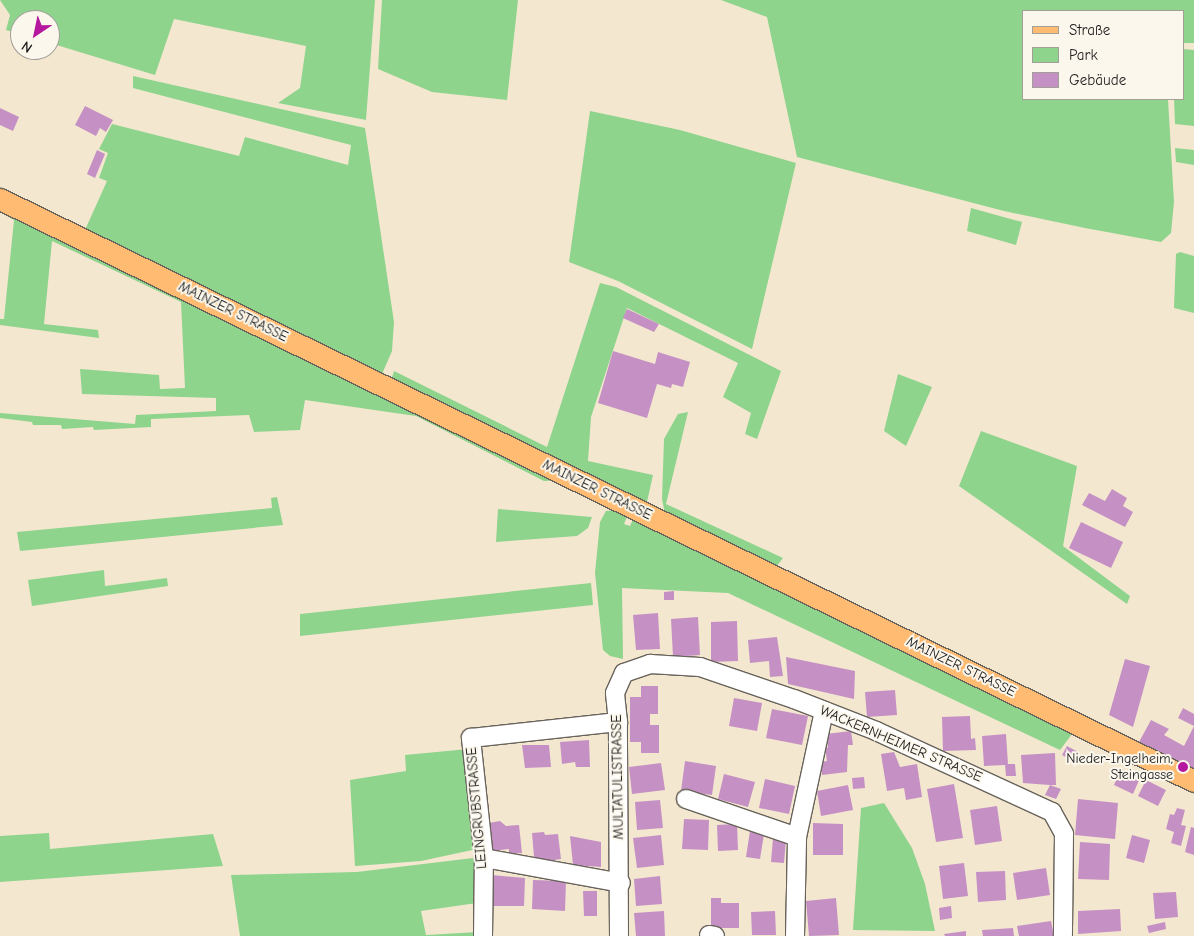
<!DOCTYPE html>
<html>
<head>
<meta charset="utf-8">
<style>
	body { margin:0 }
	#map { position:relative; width:1194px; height:936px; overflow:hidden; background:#f4e7d0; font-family:"Comic Neue",sans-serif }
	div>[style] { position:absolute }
	.green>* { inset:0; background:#8ed48d }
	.building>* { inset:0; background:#c591c4 }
	.roads { filter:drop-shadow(1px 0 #68635b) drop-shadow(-1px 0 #68635b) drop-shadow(0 1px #68635b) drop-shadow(0 -1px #68635b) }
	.minor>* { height:18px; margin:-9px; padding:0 9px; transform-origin:9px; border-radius:9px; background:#fff }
	.major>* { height:21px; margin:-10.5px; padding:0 10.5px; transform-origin:10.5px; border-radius:10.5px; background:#ffbb71 }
	.dots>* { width:14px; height:14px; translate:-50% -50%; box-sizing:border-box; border:2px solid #fbf7ec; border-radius:50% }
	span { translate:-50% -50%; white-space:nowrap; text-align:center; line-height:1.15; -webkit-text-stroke:4px #fbf7ec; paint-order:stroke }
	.street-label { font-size:14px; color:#1c1c1c }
	.poi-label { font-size:14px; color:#1c1c1c }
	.right { translate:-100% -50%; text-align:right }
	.legend { position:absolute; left:1022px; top:10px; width:162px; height:90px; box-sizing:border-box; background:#fbf7ec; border:1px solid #a29f99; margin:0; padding:6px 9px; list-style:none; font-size:15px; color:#1c1c1c }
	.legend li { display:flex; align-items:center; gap:10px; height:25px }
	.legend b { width:25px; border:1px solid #a29f99 }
	.north { position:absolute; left:10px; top:10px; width:50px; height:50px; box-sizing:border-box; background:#fbf7ec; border:1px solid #a29f99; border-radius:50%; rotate:214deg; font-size:14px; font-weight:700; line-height:20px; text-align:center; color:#1c1c1c }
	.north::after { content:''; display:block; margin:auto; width:18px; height:22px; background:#b5179e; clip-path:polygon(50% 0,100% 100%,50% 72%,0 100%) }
</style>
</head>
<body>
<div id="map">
	<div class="green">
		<i style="clip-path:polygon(0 0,375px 0,366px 120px,278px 103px,300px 88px,306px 46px,174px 19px,155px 75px,50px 43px,50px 20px,20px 20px,20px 34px,6px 30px,10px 15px)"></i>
		<i style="clip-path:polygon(382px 0,518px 0,507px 100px,432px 92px,378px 69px)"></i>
		<i style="clip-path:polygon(721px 0,1194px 0,1194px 43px,1183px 43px,1183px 11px,1023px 11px,1023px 99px,1168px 99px,1174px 202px,1171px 233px,1161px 242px,1085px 228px,1004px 211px,797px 157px,767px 17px)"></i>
		<i style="clip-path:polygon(1183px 49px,1194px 50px,1194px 126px,1175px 124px,1174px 99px,1183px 99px)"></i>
		<i style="clip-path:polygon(133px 76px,365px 128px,394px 322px,392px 351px,382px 374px,85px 230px,107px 181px,99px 178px,108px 153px,99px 149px,112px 124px,239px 156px,245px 137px,348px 165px,351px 145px,133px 88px)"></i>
		<i style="clip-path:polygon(590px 111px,680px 130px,796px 163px,752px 349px,618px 281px,569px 262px)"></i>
		<i style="clip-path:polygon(1175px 148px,1194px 150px,1194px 165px,1176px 162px)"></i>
		<i style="clip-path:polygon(0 206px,563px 480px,544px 481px,416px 416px,305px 400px,300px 430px,254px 432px,249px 415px,151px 419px,151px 427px,94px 430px,93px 427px,62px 429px,61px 425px,33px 425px,32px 422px,0 418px,0 413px,135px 424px,136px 415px,216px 411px,216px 398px,82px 394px,80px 369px,159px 375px,160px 389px,185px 388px,181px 302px,52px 241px,44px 324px,98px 330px,99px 338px,0 325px,0 319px,4px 319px,14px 220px,0 212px)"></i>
		<i style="clip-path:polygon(971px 208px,1022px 222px,1016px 245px,967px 231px)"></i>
		<i style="clip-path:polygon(1180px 252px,1194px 256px,1194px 313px,1174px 308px,1176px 254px)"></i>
		<i style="clip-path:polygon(600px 283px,616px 287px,781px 371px,757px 439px,745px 434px,751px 413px,723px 397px,738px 363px,627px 308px,591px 417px,588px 461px,653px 475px,647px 502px,391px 381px,394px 371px,547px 447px)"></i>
		<i style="clip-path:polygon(898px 374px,932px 387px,906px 446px,884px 431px)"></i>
		<i style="clip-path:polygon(688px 412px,666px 504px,783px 558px,776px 567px,665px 514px,662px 499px,664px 439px,678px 414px)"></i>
		<i style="clip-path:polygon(981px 431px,1077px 466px,1063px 546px,1130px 596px,1127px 604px,959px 486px)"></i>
		<i style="clip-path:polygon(277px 497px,283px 525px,20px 551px,17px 532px,272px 508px,271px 498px)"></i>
		<i style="clip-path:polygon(498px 509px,592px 517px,588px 528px,577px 536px,496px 542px)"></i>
		<i style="clip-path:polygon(617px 510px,628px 514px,624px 524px,630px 526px,634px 517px,773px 582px,1072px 734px,1060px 750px,728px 593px,622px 588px,623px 659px,610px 656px,603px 650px,595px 573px,600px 522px,606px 511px)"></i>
		<i style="clip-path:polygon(104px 570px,105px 586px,167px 578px,168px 586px,32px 606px,28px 580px)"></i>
		<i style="clip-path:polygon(591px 583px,593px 605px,300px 636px,300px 614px)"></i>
		<i style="clip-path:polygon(468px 749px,477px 849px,421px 861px,355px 866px,350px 780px,406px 771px,405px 755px)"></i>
		<i style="clip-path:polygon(884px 803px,912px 848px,925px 884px,935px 931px,853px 930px,861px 808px)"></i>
		<i style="clip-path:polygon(49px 833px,50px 849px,213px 834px,223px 866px,0 882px,0 836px)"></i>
		<i style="clip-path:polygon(473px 858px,479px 865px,477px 903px,421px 911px,426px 935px,478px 932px,478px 936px,240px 936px,231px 875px,357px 872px)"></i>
	</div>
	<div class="building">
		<i style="clip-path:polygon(85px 106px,113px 120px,106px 132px,100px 128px,96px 136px,75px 125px)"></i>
		<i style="clip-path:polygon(0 108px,19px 117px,13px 131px,0 125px)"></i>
		<i style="clip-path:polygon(97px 150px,105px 154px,95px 178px,87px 174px)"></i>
		<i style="clip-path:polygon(627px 309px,659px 324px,654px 332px,623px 318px)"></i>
		<i style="clip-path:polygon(613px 351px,655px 364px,658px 352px,690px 362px,683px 387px,672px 384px,671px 388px,657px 384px,647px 418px,598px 403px)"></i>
		<i style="clip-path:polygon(1112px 489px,1127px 498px,1123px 506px,1133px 512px,1125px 527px,1082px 505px,1089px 493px,1105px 501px)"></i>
		<i style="clip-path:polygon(1081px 522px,1123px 542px,1111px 568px,1069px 548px)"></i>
		<i style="clip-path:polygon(674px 591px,674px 600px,664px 600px,664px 592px)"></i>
		<i style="clip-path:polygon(658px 613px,660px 649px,636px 650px,633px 615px)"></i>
		<i style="clip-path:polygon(698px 617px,700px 655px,673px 657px,671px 619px)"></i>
		<i style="clip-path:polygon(737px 621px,738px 661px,711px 662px,711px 622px)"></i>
		<i style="clip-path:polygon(777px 637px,783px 676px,770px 677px,769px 661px,750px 663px,748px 640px)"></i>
		<i style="clip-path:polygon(786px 657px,855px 671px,854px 699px,788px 684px)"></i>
		<i style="clip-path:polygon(1125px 659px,1150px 666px,1133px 727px,1109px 715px)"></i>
		<i style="clip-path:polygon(641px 686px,658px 686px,658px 714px,650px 714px,650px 725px,659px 725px,659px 753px,641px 753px,641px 742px,630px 742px,630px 697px,641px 697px)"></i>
		<i style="clip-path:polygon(895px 690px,897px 715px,867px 717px,865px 692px)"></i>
		<i style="clip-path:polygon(734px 698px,762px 703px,757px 731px,729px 726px)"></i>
		<i style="clip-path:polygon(1183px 708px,1194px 714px,1194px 769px,1139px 742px,1151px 720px,1169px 729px,1164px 735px,1184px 746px,1194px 726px,1178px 718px)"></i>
		<i style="clip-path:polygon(772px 709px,808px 716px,802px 745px,766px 738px)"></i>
		<i style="clip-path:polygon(970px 716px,971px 739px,975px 738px,976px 750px,943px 751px,942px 717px)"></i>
		<i style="clip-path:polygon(851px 731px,853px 745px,848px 745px,847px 772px,822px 775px,821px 762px,827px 761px,825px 748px,828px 748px,826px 734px)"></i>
		<i style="clip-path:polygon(1006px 734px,1008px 764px,1015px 764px,1016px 776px,1006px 776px,1005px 765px,984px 766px,982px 736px)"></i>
		<i style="clip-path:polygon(589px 740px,590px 767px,576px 767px,575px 762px,562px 764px,560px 742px)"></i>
		<i style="clip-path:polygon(522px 745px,549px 745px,551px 767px,525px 768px)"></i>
		<i style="clip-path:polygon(1067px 746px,1078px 752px,1073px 761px,1062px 755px)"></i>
		<i style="clip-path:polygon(894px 752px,900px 767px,917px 764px,922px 797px,906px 800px,904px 788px,887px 791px,881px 754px)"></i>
		<i style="clip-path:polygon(1055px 753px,1056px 785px,1050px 785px,1061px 789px,1056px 799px,1045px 795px,1050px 785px,1023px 783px,1021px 755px)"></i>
		<i style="clip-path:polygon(685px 761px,716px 766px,712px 795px,681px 791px)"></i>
		<i style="clip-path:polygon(661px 763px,665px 790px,632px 794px,629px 767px)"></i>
		<i style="clip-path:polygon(1121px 769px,1140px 778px,1133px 794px,1114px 785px)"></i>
		<i style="clip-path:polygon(724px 774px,755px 782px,748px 807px,718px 799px)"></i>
		<i style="clip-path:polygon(864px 777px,865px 788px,853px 789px,852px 778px)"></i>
		<i style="clip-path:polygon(765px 779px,795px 786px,789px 814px,759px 808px)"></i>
		<i style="clip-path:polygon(1146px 780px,1166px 790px,1158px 806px,1138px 796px)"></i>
		<i style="clip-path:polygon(954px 784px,963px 838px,936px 842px,927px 789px)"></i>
		<i style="clip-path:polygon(848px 785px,853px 810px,821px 816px,817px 791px)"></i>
		<i style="clip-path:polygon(1078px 799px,1118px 803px,1115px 839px,1075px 835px)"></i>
		<i style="clip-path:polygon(660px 800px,663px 828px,637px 830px,635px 802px)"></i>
		<i style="clip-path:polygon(997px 806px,1002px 841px,975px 845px,970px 810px)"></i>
		<i style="clip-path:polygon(1177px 808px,1185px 810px,1181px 825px,1186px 826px,1181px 846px,1171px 843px,1174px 832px,1166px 829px,1170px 814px,1174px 815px)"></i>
		<i style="clip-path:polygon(684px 819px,709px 820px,708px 850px,682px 849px)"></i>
		<i style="clip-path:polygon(500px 821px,506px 826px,519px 825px,522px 853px,509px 854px,509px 849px,492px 851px,489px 823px)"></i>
		<i style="clip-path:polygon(813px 823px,843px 824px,843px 855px,813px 855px)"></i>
		<i style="clip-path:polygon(737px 824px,738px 850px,718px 851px,717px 825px)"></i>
		<i style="clip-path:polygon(1191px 827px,1194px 828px,1194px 855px,1185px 852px)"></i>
		<i style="clip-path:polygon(750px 831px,764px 834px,760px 859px,746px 857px)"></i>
		<i style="clip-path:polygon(544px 832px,545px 835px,558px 834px,561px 859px,548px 861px,534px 857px,532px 833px)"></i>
		<i style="clip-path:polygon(661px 835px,664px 865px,637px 868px,633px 838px)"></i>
		<i style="clip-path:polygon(1132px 835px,1150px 840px,1144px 863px,1126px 858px)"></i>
		<i style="clip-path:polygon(570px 836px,601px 842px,601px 867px,573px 865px)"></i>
		<i style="clip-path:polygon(773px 838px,786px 839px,784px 863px,771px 862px)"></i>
		<i style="clip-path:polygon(1080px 842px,1110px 844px,1109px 880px,1078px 879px)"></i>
		<i style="clip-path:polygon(964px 863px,968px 896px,943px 899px,939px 866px)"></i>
		<i style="clip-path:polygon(1046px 868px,1050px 895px,1017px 900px,1013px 873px)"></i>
		<i style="clip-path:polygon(1005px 871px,1006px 900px,978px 902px,976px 872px)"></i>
		<i style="clip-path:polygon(492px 875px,525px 878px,524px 906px,492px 906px)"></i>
		<i style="clip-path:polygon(660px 876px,662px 904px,636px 906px,634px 879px)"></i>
		<i style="clip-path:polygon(533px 880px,566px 881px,565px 911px,532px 909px)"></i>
		<i style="clip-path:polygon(583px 891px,597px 891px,597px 916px,584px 916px)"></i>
		<i style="clip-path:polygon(1176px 892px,1178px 917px,1155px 919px,1153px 893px)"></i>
		<i style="clip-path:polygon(711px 898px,721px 898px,721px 903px,739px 903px,739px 928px,711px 928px)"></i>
		<i style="clip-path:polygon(836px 898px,839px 935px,809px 936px,806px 901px)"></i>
		<i style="clip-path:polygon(951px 906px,952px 918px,940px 920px,939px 908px)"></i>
		<i style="clip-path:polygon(1120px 909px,1121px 931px,1078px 934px,1078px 911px)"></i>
		<i style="clip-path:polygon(664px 911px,665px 936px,636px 936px,634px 913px)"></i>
		<i style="clip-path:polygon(775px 911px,776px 935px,752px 935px,751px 912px)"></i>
		<i style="clip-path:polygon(1051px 921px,1054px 936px,1019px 936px,1017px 926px)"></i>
		<i style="clip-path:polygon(1165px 922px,1166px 929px,1149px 933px,1147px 926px)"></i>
		<i style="clip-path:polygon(1013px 928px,1014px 936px,983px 936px,982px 930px)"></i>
		<i style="clip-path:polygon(966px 931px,966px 936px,945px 936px,944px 934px)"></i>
	</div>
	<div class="roads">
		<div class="minor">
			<i style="left:686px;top:799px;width:117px;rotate:18.9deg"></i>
			<i style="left:484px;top:858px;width:139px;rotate:10.3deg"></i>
			<i style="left:709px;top:935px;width:6px;rotate:9deg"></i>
			<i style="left:483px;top:936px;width:78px;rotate:-89.3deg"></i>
			<i style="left:484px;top:858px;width:121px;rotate:-96.2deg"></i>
			<i style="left:471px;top:738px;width:148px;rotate:-6.2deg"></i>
			<i style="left:619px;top:936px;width:214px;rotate:-90.3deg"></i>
			<i style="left:618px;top:722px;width:29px;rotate:-96deg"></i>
			<i style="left:615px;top:693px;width:22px;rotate:-66deg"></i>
			<i style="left:624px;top:673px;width:28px;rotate:-19deg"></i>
			<i style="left:650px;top:664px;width:50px;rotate:3.4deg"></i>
			<i style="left:700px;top:667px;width:99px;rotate:18.8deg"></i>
			<i style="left:794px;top:699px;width:88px;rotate:21.3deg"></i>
			<i style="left:876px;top:731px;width:194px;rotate:24.7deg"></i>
			<i style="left:1052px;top:812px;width:25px;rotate:61deg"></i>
			<i style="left:1064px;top:834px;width:102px;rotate:90.6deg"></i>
			<i style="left:795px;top:936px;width:99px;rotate:-88.8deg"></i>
			<i style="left:797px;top:837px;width:129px;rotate:-77.9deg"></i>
		</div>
		<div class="major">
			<i style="left:0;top:199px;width:1328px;rotate:25.99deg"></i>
		</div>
	</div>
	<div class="dots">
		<i style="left:1183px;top:767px;background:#b5179e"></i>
	</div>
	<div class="street-label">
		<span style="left:233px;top:312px;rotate:26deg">MAINZER STRASSE</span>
		<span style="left:597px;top:490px;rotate:26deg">MAINZER STRASSE</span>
		<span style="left:961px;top:667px;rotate:26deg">MAINZER STRASSE</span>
		<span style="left:901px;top:744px;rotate:23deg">WACKERNHEIMER STRASSE</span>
		<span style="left:618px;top:777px;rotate:-91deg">MULTATULISTRASSE</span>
		<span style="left:477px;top:808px;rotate:-95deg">LEINGRUBSTRASSE</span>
	</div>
	<div class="poi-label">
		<span class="right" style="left:1173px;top:767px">Nieder-Ingelheim,<br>Steingasse</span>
	</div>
	<ul class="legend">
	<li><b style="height:6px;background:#ffbb71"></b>Straße</li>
	<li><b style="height:14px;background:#8ed48d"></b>Park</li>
	<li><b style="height:14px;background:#c591c4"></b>Gebäude</li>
	</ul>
	<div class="north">N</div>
</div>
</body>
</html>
